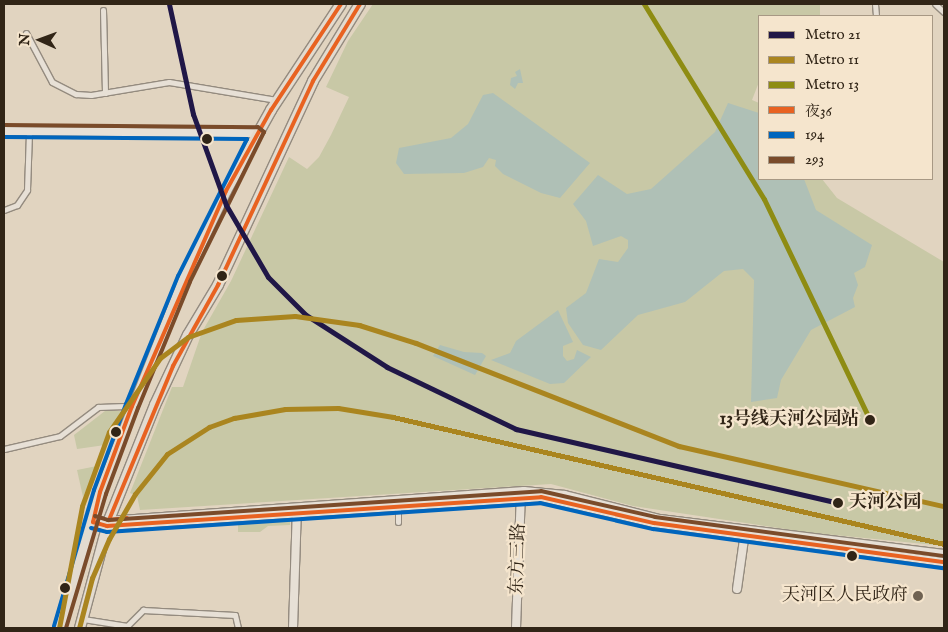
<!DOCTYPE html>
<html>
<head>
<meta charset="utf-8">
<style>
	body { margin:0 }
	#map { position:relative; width:948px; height:632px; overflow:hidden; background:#e1d4c0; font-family:"IM FELL English","Noto Serif SC",serif }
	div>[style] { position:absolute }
	.green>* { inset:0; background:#c8c8a6 }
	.water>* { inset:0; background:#afc0b6 }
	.roads { filter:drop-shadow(1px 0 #948b7f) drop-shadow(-1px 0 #948b7f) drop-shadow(0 1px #948b7f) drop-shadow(0 -1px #948b7f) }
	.street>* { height:5px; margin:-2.5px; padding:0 2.5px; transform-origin:2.5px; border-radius:2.5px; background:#e7e0d6 }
	.secondary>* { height:8px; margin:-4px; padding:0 4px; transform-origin:4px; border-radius:4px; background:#e7e0d6 }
	.highway>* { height:10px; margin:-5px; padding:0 5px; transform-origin:5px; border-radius:5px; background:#e3dbcf }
	.bus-1>* { height:4px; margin:-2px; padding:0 2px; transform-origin:2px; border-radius:2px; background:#e86221 }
	.bus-2>* { height:4px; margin:-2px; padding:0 2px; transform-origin:2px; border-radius:2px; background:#0065bd }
	.bus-3>* { height:4px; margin:-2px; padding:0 2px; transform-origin:2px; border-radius:2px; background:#7a4b2a }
	.metro-1>* { height:5px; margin:-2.5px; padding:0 2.5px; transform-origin:2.5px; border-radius:2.5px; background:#201747 }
	.metro-2>* { height:5px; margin:-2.5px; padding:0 2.5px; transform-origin:2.5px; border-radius:2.5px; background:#aa851f }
	.metro-3>* { height:5px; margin:-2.5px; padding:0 2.5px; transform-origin:2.5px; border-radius:2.5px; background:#8e8c13 }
	.dots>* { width:14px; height:14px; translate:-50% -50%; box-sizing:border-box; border:2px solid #f5e5cd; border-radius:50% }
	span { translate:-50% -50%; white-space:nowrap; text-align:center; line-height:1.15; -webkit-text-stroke:4.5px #f5e5cd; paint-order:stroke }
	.stop-label { font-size:18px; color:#312517; font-weight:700 }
	.right { translate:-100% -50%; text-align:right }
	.left { translate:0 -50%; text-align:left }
	.street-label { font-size:18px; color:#312517 }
	.poi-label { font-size:18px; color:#312517 }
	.frame { position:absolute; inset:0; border:5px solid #312517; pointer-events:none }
	.legend { position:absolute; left:758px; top:15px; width:175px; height:165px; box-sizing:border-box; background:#f5e5cd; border:1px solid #a79884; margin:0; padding:6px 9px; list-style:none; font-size:15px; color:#312517 }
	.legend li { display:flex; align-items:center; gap:10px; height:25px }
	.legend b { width:25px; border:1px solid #a79884 }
	.north { position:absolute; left:15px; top:15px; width:50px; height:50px; -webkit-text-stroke:4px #f5e5cd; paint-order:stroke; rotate:272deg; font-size:14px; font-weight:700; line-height:20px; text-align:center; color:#312517 }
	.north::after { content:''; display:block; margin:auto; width:18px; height:22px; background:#312517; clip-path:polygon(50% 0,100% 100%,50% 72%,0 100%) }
</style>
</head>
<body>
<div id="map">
	<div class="green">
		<i style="clip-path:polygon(373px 4px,820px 4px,820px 16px,759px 16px,759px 82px,752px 100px,759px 103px,759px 179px,822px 179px,837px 198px,944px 262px,944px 546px,805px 532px,633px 506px,551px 484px,140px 510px,137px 496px,130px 493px,172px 387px,183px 387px,202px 332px,231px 281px,289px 157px,307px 169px,319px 157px,331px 135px,349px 97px,326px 87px,348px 41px)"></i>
		<i style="clip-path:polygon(105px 411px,122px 411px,105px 445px,77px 449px,74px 435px)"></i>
		<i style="clip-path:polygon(97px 466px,83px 497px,77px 470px)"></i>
		<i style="clip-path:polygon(290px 519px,290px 525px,268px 526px,260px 532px,238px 532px,238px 523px)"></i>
	</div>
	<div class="water">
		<i style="clip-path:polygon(520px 69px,523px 83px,518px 83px,515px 89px,510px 85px,511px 78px,517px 76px,515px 72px)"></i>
		<i style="clip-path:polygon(493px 93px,590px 163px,560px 198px,541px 193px,503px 174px,495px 166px,496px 160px,489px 158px,483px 167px,464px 173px,404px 174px,396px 163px,399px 148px,451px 138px,468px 124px,483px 95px)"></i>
		<i style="clip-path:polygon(728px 103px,759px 113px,759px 179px,804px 179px,816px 210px,872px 245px,865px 267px,854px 273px,858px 285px,853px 298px,855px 307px,811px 330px,781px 380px,777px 398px,751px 402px,754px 280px,743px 269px,724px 271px,685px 302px,638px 315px,601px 350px,583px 345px,568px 323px,566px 308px,586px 293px,599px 259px,618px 262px,628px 248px,628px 240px,621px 236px,593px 246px,586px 221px,573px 204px,598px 175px,627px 194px,651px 189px,715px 132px)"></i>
		<i style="clip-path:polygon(558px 310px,573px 342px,563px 346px,563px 356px,567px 361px,574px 359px,577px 350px,591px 357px,564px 383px,550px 384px,491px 360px,510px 353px,516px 341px)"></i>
		<i style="clip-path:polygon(440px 345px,464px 352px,482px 353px,486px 356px,475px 375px,433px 356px)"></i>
	</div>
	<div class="roads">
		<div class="street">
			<i style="left:875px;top:4px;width:12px;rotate:85deg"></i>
			<i style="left:935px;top:4px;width:12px;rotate:42deg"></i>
			<i style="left:103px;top:10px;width:83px;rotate:88.6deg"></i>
			<i style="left:26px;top:33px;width:55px;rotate:62deg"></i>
			<i style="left:52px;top:82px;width:27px;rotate:27deg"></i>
			<i style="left:76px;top:94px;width:15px;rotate:4deg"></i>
			<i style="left:91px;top:95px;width:79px;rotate:-9.5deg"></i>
			<i style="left:169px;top:82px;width:109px;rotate:9.5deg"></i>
			<i style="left:4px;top:210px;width:14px;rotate:-21deg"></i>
			<i style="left:17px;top:205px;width:18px;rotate:-56deg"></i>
			<i style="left:27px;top:190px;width:58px;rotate:-88deg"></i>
			<i style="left:4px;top:449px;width:57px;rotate:-13.1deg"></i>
			<i style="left:60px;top:436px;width:48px;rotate:-37.3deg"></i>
			<i style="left:98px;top:407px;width:34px;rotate:-2deg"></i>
			<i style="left:398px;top:522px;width:17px;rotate:-90deg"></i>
			<i style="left:83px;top:619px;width:45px;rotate:9deg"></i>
			<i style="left:127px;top:626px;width:23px;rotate:-45deg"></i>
			<i style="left:143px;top:610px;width:92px;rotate:3.1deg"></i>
			<i style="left:235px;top:615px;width:13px;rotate:77deg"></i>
		</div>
		<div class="secondary">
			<i style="left:4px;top:131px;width:254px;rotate:0.5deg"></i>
			<i style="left:93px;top:522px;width:15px;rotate:16deg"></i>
			<i style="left:107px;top:526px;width:435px;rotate:-3.8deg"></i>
			<i style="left:541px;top:497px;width:116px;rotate:13deg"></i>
			<i style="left:654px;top:523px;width:293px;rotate:7.7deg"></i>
			<i style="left:93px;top:522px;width:432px;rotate:-4.1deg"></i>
			<i style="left:524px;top:491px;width:41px;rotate:5.6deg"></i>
			<i style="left:565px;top:495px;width:98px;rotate:14.2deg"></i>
			<i style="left:660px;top:519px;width:286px;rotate:7deg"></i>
			<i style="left:737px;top:589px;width:58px;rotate:-82deg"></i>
			<i style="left:293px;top:628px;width:120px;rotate:-88.1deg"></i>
			<i style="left:516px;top:628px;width:135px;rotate:-87.9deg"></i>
		</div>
		<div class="highway">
			<i style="left:60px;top:628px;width:142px;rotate:-73.6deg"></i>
			<i style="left:100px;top:492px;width:229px;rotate:-68.5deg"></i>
			<i style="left:184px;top:279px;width:98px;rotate:-64.5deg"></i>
			<i style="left:226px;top:191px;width:93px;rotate:-60.9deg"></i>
			<i style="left:271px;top:110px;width:127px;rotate:-56.6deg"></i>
			<i style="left:80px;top:628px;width:112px;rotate:-75deg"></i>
			<i style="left:109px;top:520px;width:124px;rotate:-68.2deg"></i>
			<i style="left:155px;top:405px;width:77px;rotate:-64.8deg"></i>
			<i style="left:188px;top:335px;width:58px;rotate:-59deg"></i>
			<i style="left:218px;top:285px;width:225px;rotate:-65deg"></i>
			<i style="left:313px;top:81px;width:90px;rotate:-58.6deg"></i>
		</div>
	</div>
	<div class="bus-1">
		<i style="left:341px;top:4px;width:127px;rotate:123.4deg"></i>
		<i style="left:271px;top:110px;width:93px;rotate:119.1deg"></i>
		<i style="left:226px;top:191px;width:235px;rotate:113.6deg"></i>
		<i style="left:132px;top:406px;width:92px;rotate:110.4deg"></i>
		<i style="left:100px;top:492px;width:31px;rotate:103deg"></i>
		<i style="left:93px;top:522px;width:15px;rotate:16deg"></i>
		<i style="left:107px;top:526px;width:435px;rotate:-3.8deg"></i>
		<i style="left:541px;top:497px;width:116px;rotate:13deg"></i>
		<i style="left:654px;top:523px;width:293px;rotate:7.7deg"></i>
		<i style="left:127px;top:518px;width:18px;rotate:174deg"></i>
		<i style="left:109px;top:520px;width:167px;rotate:-67.4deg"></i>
		<i style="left:173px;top:366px;width:93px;rotate:-60.9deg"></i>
		<i style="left:218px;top:285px;width:225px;rotate:-65deg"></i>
		<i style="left:313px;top:81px;width:90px;rotate:-58.6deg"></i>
	</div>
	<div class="bus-2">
		<i style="left:4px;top:137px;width:243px;rotate:0.5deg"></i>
		<i style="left:247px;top:139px;width:153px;rotate:116.7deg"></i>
		<i style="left:178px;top:276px;width:138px;rotate:112.1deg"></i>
		<i style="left:126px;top:404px;width:92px;rotate:110.4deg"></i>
		<i style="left:94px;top:490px;width:142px;rotate:106.4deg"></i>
		<i style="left:91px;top:528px;width:16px;rotate:14deg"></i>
		<i style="left:107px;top:532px;width:434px;rotate:-3.8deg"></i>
		<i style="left:540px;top:503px;width:116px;rotate:13deg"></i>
		<i style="left:653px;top:529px;width:293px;rotate:7.7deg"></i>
	</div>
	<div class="bus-3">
		<i style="left:4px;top:125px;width:254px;rotate:0.5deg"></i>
		<i style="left:258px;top:127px;width:8px;rotate:40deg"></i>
		<i style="left:264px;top:132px;width:167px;rotate:116.3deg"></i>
		<i style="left:190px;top:282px;width:136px;rotate:112.4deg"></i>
		<i style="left:138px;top:408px;width:92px;rotate:110.4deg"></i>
		<i style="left:106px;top:494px;width:140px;rotate:106.6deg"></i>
		<i style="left:95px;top:516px;width:14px;rotate:17deg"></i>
		<i style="left:108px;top:520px;width:434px;rotate:-3.8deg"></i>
		<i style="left:541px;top:491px;width:117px;rotate:12.8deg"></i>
		<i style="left:655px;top:517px;width:292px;rotate:7.7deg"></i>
	</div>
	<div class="metro-1">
		<i style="left:169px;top:4px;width:113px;rotate:77.7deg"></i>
		<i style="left:193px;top:114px;width:97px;rotate:70.1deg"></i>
		<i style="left:226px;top:205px;width:83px;rotate:59.7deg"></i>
		<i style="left:268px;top:277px;width:54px;rotate:45deg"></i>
		<i style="left:306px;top:315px;width:96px;rotate:32.7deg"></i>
		<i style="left:387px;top:367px;width:143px;rotate:25.7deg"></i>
		<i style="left:516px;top:429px;width:330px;rotate:12.9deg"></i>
	</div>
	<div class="metro-2">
		<i style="left:59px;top:628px;width:124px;rotate:-79.3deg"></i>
		<i style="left:82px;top:506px;width:79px;rotate:-70deg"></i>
		<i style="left:109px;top:432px;width:90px;rotate:-55.4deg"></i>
		<i style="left:160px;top:358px;width:35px;rotate:-37deg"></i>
		<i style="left:188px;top:337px;width:51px;rotate:-19.5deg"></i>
		<i style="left:236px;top:320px;width:59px;rotate:-3.9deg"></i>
		<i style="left:295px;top:316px;width:65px;rotate:8deg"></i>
		<i style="left:359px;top:325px;width:60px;rotate:17.5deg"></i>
		<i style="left:416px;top:343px;width:282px;rotate:21.4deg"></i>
		<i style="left:679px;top:446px;width:272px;rotate:12.8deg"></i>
		<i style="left:79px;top:628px;width:52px;rotate:-75.4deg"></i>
		<i style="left:92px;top:578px;width:43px;rotate:-66.4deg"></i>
		<i style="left:109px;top:539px;width:52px;rotate:-60deg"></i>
		<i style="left:135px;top:494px;width:51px;rotate:-51.3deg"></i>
		<i style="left:167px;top:454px;width:50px;rotate:-32.7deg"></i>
		<i style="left:209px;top:427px;width:27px;rotate:-20deg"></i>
		<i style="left:234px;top:418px;width:52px;rotate:-10deg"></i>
		<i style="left:285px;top:409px;width:53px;rotate:-1.1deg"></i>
		<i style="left:338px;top:408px;width:56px;rotate:9.3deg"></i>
		<i style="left:393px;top:417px;width:565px;rotate:12.98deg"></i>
	</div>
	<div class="metro-3">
		<i style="left:644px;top:4px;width:229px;rotate:58.4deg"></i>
		<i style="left:764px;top:199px;width:245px;rotate:64.4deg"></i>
	</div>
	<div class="dots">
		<i style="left:207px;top:139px;background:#312517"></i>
		<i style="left:222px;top:276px;background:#312517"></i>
		<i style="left:870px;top:420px;background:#312517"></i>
		<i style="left:116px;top:432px;background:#312517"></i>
		<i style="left:838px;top:503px;background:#312517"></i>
		<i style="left:852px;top:556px;background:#312517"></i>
		<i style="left:65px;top:588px;background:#312517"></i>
		<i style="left:918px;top:596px;background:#6f6252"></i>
	</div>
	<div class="stop-label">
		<span class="right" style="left:859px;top:420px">13号线天河公园站</span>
		<span class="left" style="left:849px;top:503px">天河公园</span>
	</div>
	<div class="street-label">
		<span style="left:519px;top:559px;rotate:-88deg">东方三路</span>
	</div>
	<div class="poi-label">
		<span class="right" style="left:908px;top:596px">天河区人民政府</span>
	</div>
	<div class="frame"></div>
	<ul class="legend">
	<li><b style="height:6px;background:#201747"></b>Metro 21</li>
	<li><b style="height:6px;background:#aa851f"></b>Metro 11</li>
	<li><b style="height:6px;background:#8e8c13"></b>Metro 13</li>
	<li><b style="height:6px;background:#e86221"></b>夜36</li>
	<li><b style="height:6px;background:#0065bd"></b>194</li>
	<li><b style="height:6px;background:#7a4b2a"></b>293</li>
	</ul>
	<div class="north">N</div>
</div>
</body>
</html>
